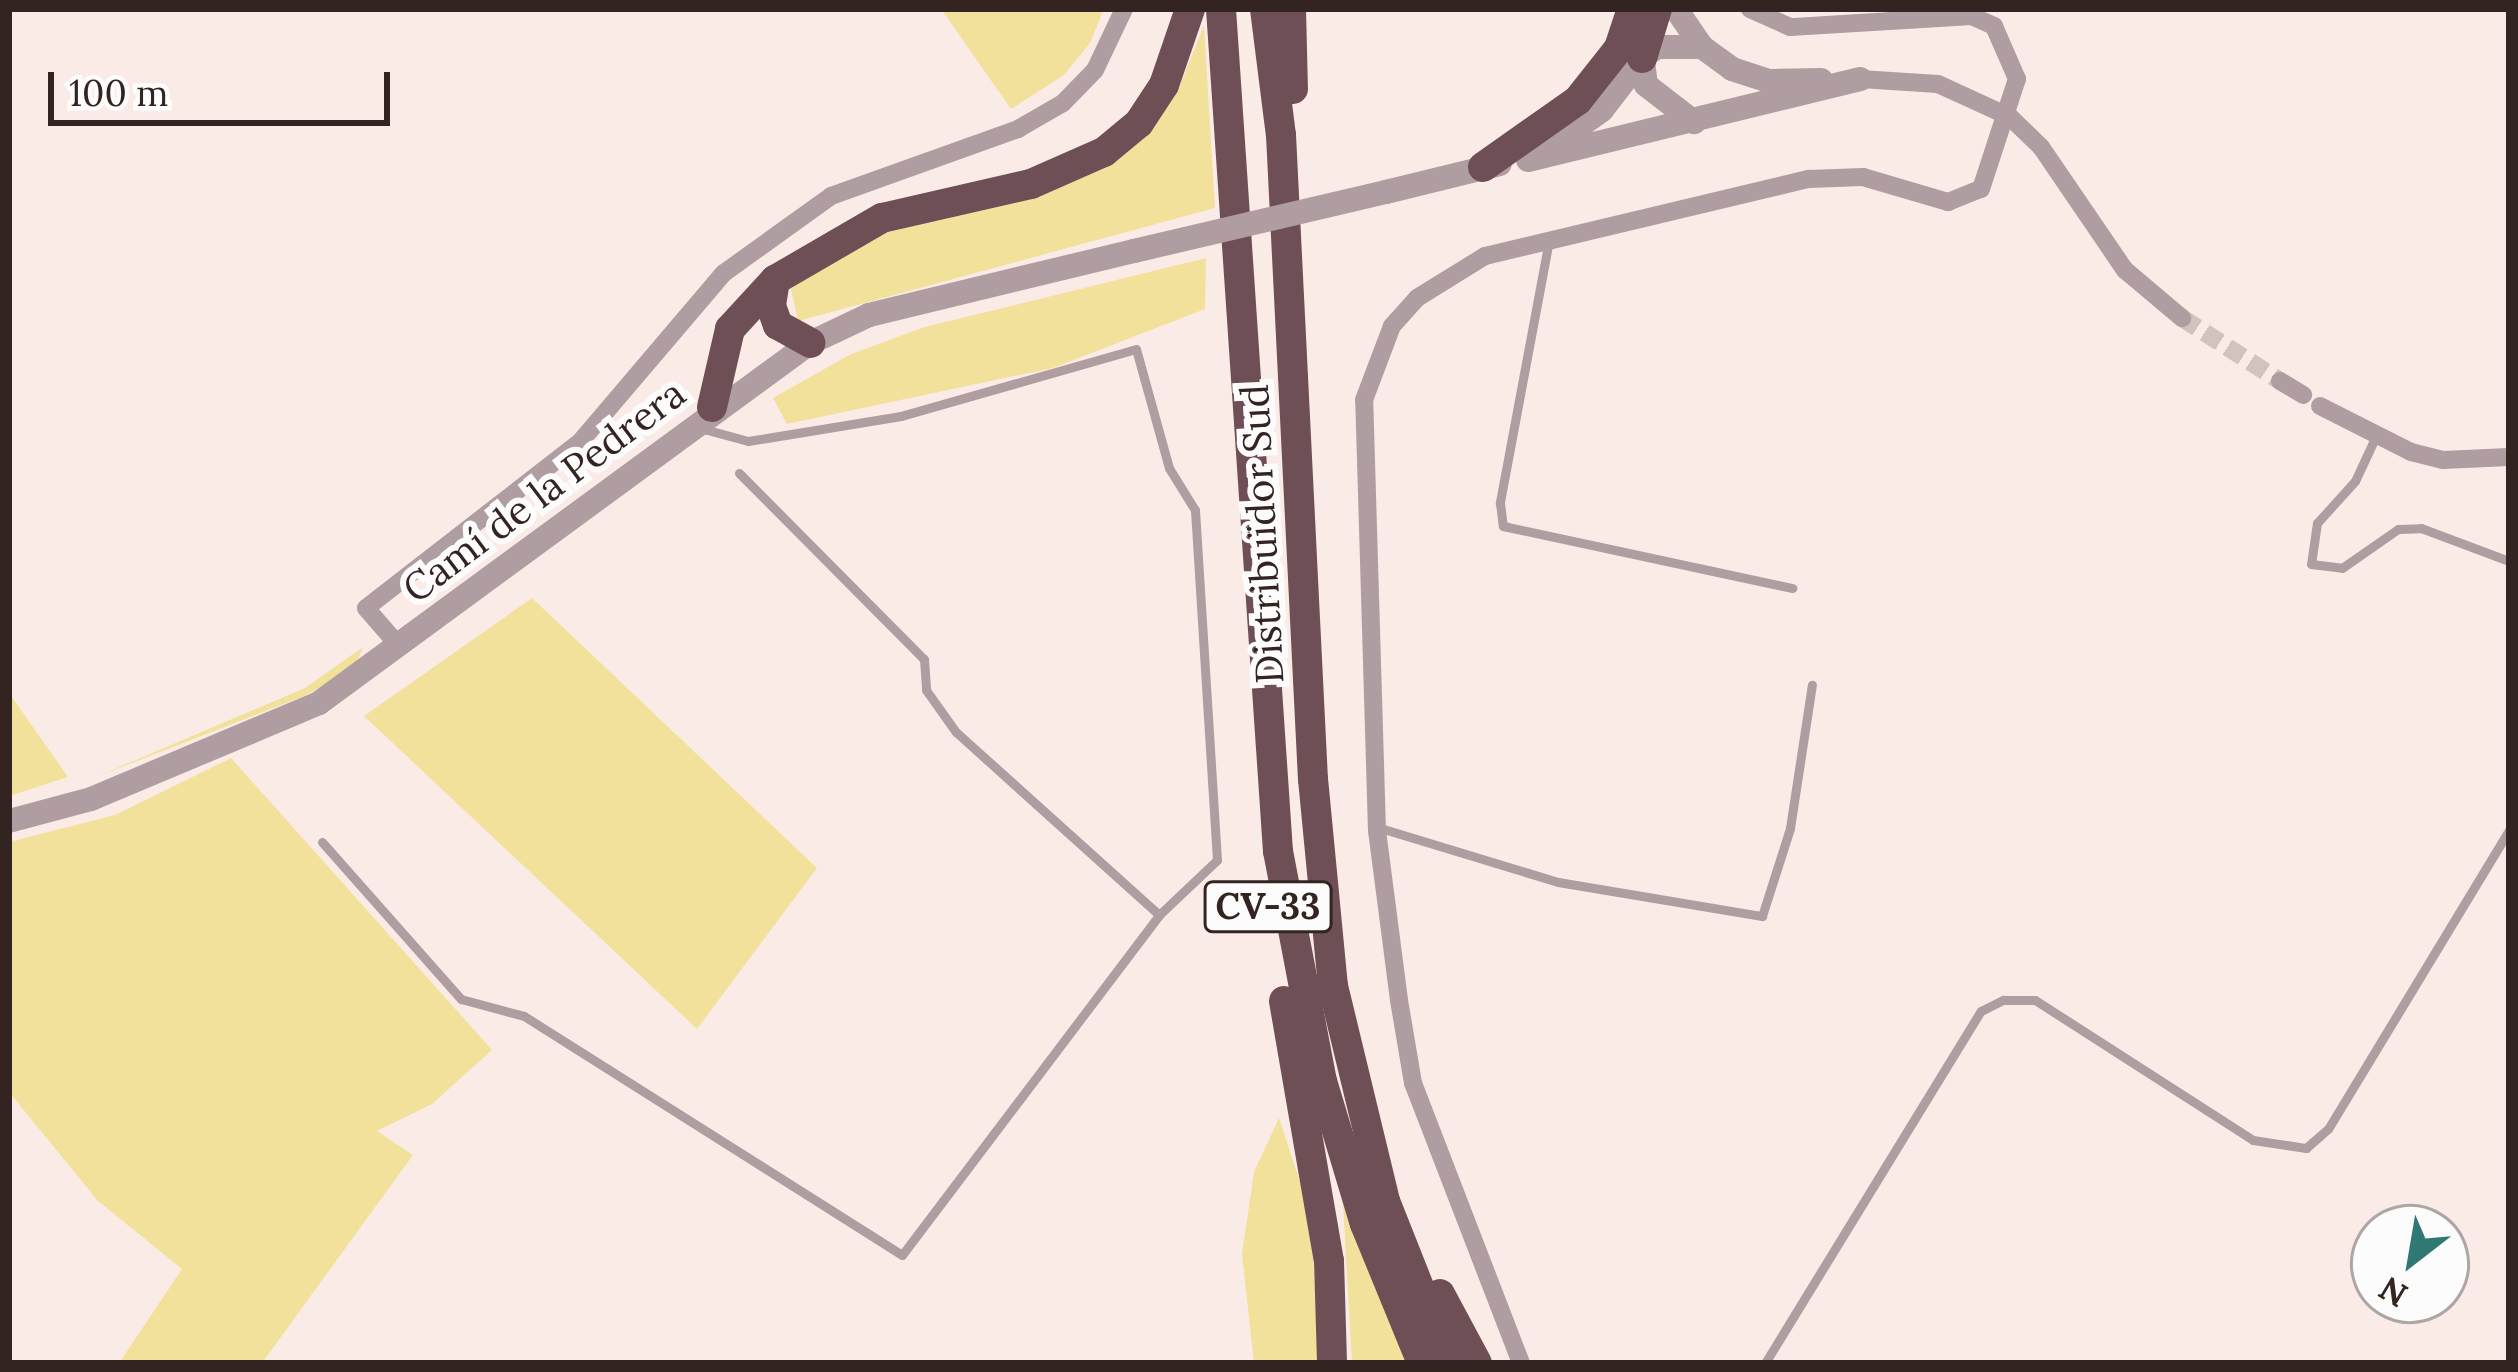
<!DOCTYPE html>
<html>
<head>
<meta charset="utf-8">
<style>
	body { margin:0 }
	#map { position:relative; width:2518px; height:1372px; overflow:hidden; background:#fbebe7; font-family:Lora,serif }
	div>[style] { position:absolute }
	.green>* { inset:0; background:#f2e19a }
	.minor-tunnel>* { height:18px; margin-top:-9px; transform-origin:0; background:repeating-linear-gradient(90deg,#d3c3bf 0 18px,transparent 0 27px) }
	.service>* { height:9px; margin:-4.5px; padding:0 4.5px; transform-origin:4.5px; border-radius:4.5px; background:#af9da1 }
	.minor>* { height:18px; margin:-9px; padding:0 9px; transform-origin:9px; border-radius:9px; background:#af9da1 }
	.tertiary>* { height:24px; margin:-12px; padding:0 12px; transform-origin:12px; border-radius:12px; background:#af9da1 }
	.trunk>* { height:30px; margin:-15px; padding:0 15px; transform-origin:15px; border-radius:15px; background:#6e4f56 }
	.tertiary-bridge>* { height:24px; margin:-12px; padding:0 12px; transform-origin:12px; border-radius:12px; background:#af9da1 }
	span { translate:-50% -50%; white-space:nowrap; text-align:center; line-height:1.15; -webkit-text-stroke:12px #fcfcfc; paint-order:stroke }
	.shield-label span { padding:3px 9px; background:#fcfcfc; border:3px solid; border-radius:9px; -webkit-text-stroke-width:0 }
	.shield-label { font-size:36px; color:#332421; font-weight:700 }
	.street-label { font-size:39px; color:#332421 }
	.frame { position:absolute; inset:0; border:12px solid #332421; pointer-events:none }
	.north { position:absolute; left:2350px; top:1204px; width:120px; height:120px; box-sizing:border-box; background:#fcfcfc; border:3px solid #aca6a4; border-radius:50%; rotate:211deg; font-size:33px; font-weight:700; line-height:48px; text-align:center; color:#332421 }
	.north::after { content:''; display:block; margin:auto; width:42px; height:54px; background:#2f7873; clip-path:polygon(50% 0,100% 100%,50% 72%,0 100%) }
	.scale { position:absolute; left:48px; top:72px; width:342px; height:54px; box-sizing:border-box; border:6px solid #332421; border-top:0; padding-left:15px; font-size:36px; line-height:42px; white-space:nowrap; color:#332421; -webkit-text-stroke:9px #fcfcfc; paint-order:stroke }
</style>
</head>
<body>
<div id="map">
	<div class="green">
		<i style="clip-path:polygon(941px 9px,1104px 9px,1090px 43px,1064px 75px,1011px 109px)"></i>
		<i style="clip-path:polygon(1204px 25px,1215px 208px,798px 321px,791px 289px,804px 276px,879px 236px,1153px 126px,1179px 88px)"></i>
		<i style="clip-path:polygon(1206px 258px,1205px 309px,1053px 368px,787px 424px,773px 398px,851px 354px,925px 327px)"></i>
		<i style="clip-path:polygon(532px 598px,817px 868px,697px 1029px,364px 716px)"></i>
		<i style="clip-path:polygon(363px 647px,354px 669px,304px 696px,96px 777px,305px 688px)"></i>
		<i style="clip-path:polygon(9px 693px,68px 777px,9px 796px)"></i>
		<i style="clip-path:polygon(231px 758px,492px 1050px,432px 1104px,377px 1131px,413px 1155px,262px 1363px,119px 1363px,182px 1269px,98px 1201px,9px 1092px,9px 842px,115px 815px)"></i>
		<i style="clip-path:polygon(1279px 1118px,1310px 1212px,1320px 1363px,1254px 1363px,1242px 1254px,1254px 1172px)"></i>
		<i style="clip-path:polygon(1342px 1186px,1409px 1363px,1352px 1363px)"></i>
	</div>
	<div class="minor-tunnel">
		<i style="left:2182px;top:318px;width:117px;rotate:32.7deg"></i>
	</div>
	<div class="service">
		<i style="left:1549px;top:240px;width:268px;rotate:100.6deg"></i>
		<i style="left:1500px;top:503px;width:23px;rotate:83deg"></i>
		<i style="left:1503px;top:526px;width:296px;rotate:12.1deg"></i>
		<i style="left:2375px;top:438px;width:47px;rotate:114.9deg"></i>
		<i style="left:2355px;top:481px;width:57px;rotate:132.1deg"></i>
		<i style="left:2317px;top:523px;width:41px;rotate:98.3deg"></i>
		<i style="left:2311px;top:564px;width:31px;rotate:7deg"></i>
		<i style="left:2342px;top:568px;width:68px;rotate:-34.9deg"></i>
		<i style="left:2398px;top:529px;width:23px;rotate:-2deg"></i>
		<i style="left:2421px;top:528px;width:94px;rotate:20.6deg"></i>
		<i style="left:739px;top:473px;width:262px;rotate:45.2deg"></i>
		<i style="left:924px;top:659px;width:31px;rotate:86deg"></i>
		<i style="left:926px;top:690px;width:52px;rotate:54.5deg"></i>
		<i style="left:956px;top:732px;width:273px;rotate:42deg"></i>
		<i style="left:1377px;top:827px;width:189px;rotate:16.9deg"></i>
		<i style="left:1558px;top:882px;width:207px;rotate:9.5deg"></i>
		<i style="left:1762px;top:916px;width:92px;rotate:-72.3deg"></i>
		<i style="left:1790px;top:828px;width:145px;rotate:-81.3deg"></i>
		<i style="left:322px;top:842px;width:210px;rotate:48.5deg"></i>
		<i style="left:461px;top:999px;width:65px;rotate:15.1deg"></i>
		<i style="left:524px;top:1016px;width:447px;rotate:32.3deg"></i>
		<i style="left:902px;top:1255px;width:426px;rotate:-52.9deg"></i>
		<i style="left:1159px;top:915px;width:80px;rotate:-43.5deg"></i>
		<i style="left:1217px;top:860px;width:351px;rotate:-93.6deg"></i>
		<i style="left:1195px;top:510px;width:49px;rotate:-121.8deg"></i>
		<i style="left:1169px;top:468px;width:123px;rotate:-105.5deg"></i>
		<i style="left:1136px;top:349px;width:244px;rotate:164.1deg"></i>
		<i style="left:901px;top:416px;width:155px;rotate:170.7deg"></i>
		<i style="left:748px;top:441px;width:50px;rotate:-164.8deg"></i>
		<i style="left:1765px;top:1363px;width:413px;rotate:-58.5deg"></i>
		<i style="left:1981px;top:1011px;width:25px;rotate:-27deg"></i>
		<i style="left:2003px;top:1000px;width:32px"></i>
		<i style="left:2035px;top:1000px;width:259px;rotate:32.7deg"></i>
		<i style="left:2253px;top:1140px;width:54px;rotate:8.6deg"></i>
		<i style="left:2306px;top:1148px;width:29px;rotate:-41deg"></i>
		<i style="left:2328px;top:1129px;width:350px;rotate:-58.8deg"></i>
	</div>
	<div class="minor">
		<i style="left:1860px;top:79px;width:78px;rotate:3.7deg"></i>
		<i style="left:1938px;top:84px;width:79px;rotate:24.6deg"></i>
		<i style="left:2010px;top:117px;width:43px;rotate:44.1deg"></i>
		<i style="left:2041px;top:147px;width:149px;rotate:55.7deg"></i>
		<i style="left:2125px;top:270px;width:75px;rotate:40.1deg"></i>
		<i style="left:2280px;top:381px;width:27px;rotate:31deg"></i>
		<i style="left:2320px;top:406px;width:102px;rotate:26.8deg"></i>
		<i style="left:2411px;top:452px;width:33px;rotate:14deg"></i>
		<i style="left:2443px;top:460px;width:66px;rotate:-2.6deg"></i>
		<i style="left:399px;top:646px;width:50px;rotate:-131deg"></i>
		<i style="left:366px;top:608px;width:271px;rotate:-37.8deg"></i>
		<i style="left:580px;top:442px;width:222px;rotate:-49.6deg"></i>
		<i style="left:724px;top:273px;width:132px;rotate:-35.7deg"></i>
		<i style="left:831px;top:196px;width:199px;rotate:-19.7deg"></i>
		<i style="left:1018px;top:129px;width:52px;rotate:-30deg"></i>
		<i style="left:1063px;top:103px;width:46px;rotate:-45.9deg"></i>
		<i style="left:1095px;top:70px;width:68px;rotate:-64.6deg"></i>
		<i style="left:1521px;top:1363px;width:300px;rotate:-111.1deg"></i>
		<i style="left:1413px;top:1083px;width:84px;rotate:-99.6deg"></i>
		<i style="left:1399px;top:1000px;width:170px;rotate:-97.4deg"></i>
		<i style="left:1377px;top:831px;width:431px;rotate:-91.7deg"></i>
		<i style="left:1364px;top:400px;width:79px;rotate:-69.3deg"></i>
		<i style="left:1392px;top:326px;width:38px;rotate:-48deg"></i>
		<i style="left:1417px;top:298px;width:80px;rotate:-31.7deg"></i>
		<i style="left:1485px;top:256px;width:333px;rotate:-13.4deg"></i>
		<i style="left:1809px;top:179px;width:54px;rotate:-2.1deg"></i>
		<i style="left:1863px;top:177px;width:89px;rotate:16.4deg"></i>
		<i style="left:1948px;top:202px;width:35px;rotate:-22deg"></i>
		<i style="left:1981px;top:189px;width:116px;rotate:-71.9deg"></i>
		<i style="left:2017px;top:79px;width:58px;rotate:-113.5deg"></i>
		<i style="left:1994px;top:26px;width:24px;rotate:-156deg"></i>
		<i style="left:1972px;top:16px;width:182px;rotate:176.5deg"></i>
		<i style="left:1790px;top:27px;width:44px;rotate:-155.8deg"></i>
	</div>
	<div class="tertiary">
		<i style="left:1676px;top:9px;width:46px;rotate:55.6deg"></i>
		<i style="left:1702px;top:47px;width:37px;rotate:36deg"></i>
		<i style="left:1732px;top:69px;width:40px;rotate:18deg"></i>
		<i style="left:1770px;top:81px;width:51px;rotate:-1.1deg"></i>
		<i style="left:1642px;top:53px;width:32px;rotate:83deg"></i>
		<i style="left:1646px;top:85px;width:61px;rotate:37.6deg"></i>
		<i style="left:1635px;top:62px;width:27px;rotate:-34deg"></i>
		<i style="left:1657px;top:47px;width:45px"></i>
		<i style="left:1549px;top:148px;width:65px;rotate:-35.6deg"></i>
		<i style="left:1602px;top:110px;width:66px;rotate:-52.4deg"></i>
		<i style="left:1528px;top:160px;width:342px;rotate:-13.7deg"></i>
		<i style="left:1386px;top:192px;width:117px;rotate:-13.8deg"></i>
		<i style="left:9px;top:821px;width:85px;rotate:-15deg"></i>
		<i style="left:91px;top:799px;width:247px;rotate:-22.8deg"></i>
		<i style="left:319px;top:703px;width:609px;rotate:-36.25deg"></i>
		<i style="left:810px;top:343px;width:65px;rotate:-25.4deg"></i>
		<i style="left:869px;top:315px;width:273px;rotate:-13.6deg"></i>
	</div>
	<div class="trunk">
		<i style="left:1221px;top:9px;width:844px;rotate:86.13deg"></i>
		<i style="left:1278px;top:851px;width:234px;rotate:79.2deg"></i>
		<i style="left:1322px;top:1081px;width:149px;rotate:73.3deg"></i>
		<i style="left:1365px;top:1224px;width:150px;rotate:67.7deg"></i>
		<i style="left:1265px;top:9px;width:127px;rotate:82.8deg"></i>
		<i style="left:1281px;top:135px;width:645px;rotate:87.16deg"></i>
		<i style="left:1313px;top:779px;width:208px;rotate:84.5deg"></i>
		<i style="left:1333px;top:986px;width:221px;rotate:76.4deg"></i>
		<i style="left:1385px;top:1201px;width:174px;rotate:68.4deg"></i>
		<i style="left:1291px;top:9px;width:80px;rotate:88.6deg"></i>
		<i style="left:1642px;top:58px;width:51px;rotate:-73deg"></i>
		<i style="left:1483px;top:167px;width:116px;rotate:-35.2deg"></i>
		<i style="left:1578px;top:100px;width:66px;rotate:-51.7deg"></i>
		<i style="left:1619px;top:48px;width:41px;rotate:-71.6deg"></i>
		<i style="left:775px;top:280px;width:26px;rotate:99deg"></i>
		<i style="left:771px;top:306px;width:20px;rotate:70deg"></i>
		<i style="left:778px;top:325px;width:37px;rotate:29deg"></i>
		<i style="left:712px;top:407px;width:80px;rotate:-77deg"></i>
		<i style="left:730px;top:329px;width:67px;rotate:-47.4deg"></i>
		<i style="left:775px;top:280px;width:124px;rotate:-30.1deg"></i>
		<i style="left:882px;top:218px;width:153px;rotate:-12.9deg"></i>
		<i style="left:1031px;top:184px;width:80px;rotate:-23.7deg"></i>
		<i style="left:1104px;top:152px;width:45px;rotate:-39.6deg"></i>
		<i style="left:1139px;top:123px;width:45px;rotate:-56.7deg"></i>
		<i style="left:1164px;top:85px;width:80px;rotate:-71.1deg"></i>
		<i style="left:1284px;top:1001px;width:264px;rotate:80.2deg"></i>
		<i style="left:1329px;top:1261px;width:102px;rotate:88.3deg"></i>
		<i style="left:1440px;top:1294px;width:78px;rotate:61.8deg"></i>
	</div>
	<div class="tertiary-bridge">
		<i style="left:1134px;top:251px;width:259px;rotate:-13.2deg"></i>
	</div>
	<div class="shield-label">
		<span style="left:1268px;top:907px">CV-33</span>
	</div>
	<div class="street-label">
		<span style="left:544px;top:491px;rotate:-37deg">Camí de la Pedrera</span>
		<span style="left:1262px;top:534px;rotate:-93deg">Distribuïdor Sud</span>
	</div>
	<div class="frame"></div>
	<div class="north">N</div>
	<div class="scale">100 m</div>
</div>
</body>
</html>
